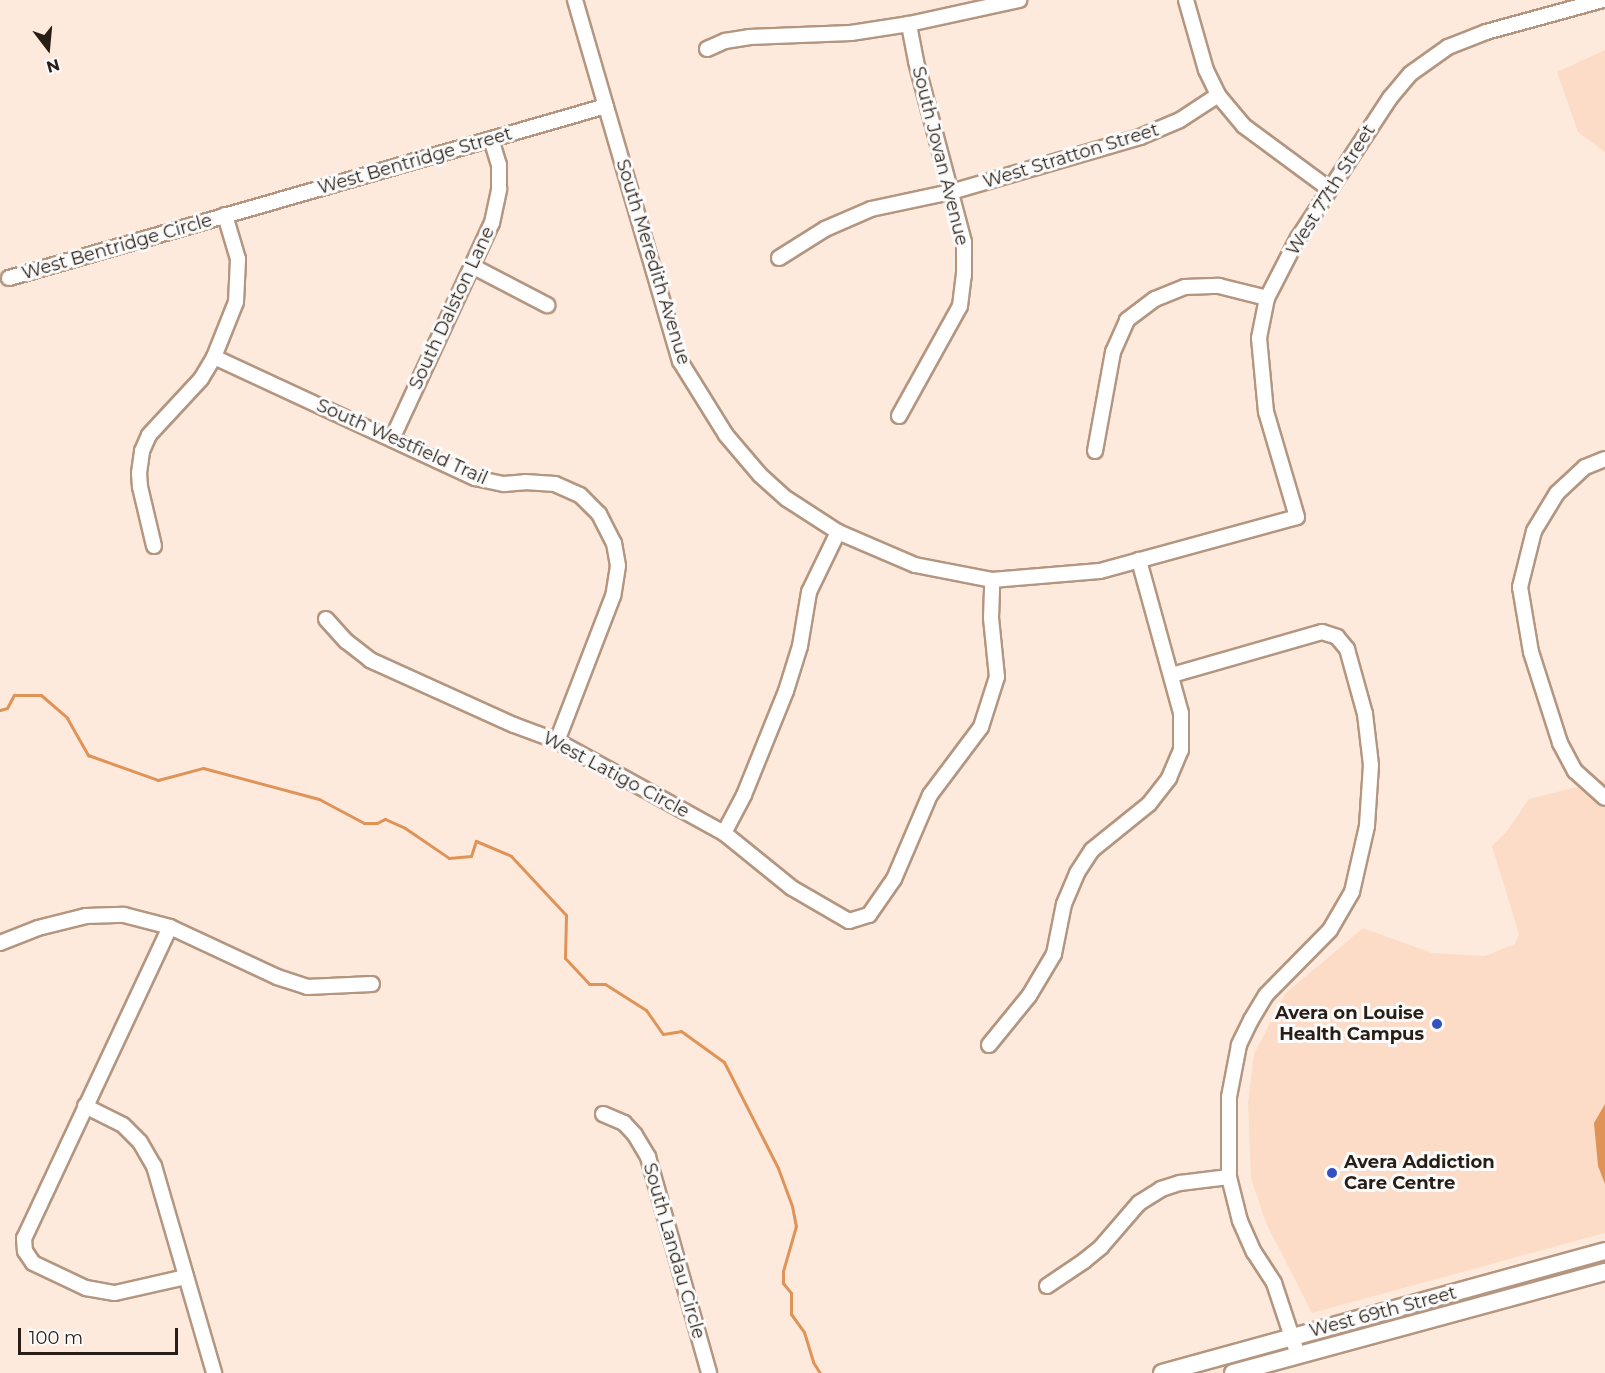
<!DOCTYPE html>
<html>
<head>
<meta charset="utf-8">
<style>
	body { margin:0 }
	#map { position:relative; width:1605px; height:1373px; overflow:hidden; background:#fdeadc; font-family:Montserrat,sans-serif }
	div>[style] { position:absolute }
	.built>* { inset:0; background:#fcdcc6 }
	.water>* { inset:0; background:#df9357 }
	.stream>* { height:3px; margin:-1.5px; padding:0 1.5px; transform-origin:1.5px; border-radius:1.5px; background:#df9357 }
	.roads { filter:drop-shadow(2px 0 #b49680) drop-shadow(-2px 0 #b49680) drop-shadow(0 2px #b49680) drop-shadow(0 -2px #b49680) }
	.minor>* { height:14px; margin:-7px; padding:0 7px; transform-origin:7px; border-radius:7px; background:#fff }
	.major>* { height:16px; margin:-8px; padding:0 8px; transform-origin:8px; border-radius:8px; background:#fff }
	.dots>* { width:16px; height:16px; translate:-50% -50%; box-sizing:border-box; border:3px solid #fbfbfb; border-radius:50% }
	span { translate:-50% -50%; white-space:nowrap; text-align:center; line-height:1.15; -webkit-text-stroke:6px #fbfbfb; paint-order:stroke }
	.street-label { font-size:18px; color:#291e15 }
	.poi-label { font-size:18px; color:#291e15; font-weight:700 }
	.right { translate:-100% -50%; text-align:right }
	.left { translate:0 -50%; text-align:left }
	.north { position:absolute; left:18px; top:18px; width:60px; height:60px; -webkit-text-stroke:4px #fbfbfb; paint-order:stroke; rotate:164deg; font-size:16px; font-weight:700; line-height:24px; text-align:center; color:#291e15 }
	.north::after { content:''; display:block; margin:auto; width:21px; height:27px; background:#291e15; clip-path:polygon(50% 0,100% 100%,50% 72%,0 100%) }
	.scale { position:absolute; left:18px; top:1328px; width:160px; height:27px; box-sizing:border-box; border:3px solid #291e15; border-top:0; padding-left:8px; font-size:18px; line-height:21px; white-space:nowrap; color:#291e15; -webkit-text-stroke:4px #fbfbfb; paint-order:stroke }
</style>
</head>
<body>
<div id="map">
	<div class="built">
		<i style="clip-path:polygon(1605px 50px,1605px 152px,1578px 132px,1557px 72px)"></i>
		<i style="clip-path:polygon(1605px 780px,1605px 1233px,1312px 1313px,1266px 1223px,1251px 1178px,1248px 1103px,1254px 1054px,1285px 994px,1363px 928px,1432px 953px,1485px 956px,1515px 944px,1519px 934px,1492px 846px,1507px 831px,1529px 799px)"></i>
	</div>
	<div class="water">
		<i style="clip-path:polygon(1605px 1104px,1605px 1184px,1598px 1166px,1594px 1123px)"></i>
	</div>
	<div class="stream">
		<i style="left:0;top:710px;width:7px;rotate:-16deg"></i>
		<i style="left:7px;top:708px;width:15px;rotate:-62deg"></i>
		<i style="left:14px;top:695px;width:27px"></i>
		<i style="left:41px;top:695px;width:35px;rotate:41deg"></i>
		<i style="left:67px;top:718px;width:43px;rotate:60.4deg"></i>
		<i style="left:88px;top:755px;width:74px;rotate:19.7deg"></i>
		<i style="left:158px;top:780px;width:47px;rotate:-14.9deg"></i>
		<i style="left:203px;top:768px;width:120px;rotate:15deg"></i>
		<i style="left:319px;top:799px;width:51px;rotate:28.1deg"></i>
		<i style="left:364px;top:823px;width:13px"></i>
		<i style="left:377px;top:823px;width:9px;rotate:-27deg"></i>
		<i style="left:385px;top:819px;width:22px;rotate:24deg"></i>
		<i style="left:405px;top:828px;width:53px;rotate:34.3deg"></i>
		<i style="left:449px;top:858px;width:22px;rotate:-5deg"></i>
		<i style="left:471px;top:856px;width:16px;rotate:-72deg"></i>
		<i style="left:476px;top:841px;width:38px;rotate:23deg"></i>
		<i style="left:511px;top:856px;width:81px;rotate:47deg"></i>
		<i style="left:566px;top:915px;width:43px;rotate:91.3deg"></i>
		<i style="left:565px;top:958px;width:35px;rotate:47deg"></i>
		<i style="left:589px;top:984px;width:16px"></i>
		<i style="left:605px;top:984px;width:49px;rotate:32.4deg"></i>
		<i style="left:646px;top:1010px;width:29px;rotate:55deg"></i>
		<i style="left:663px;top:1034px;width:18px;rotate:-9deg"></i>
		<i style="left:681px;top:1031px;width:53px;rotate:35.8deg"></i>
		<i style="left:724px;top:1062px;width:119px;rotate:63deg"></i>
		<i style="left:778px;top:1168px;width:40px;rotate:69.8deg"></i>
		<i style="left:792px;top:1206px;width:20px;rotate:79deg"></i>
		<i style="left:796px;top:1226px;width:47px;rotate:106.1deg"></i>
		<i style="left:783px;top:1271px;width:12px;rotate:90deg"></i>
		<i style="left:783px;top:1283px;width:13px;rotate:51deg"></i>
		<i style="left:791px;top:1293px;width:21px;rotate:90deg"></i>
		<i style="left:791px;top:1314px;width:22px;rotate:54deg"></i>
		<i style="left:804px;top:1332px;width:31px;rotate:73deg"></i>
		<i style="left:813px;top:1362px;width:13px;rotate:58deg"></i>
	</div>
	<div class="roads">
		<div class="minor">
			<i style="left:575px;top:0;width:376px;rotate:73.8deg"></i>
			<i style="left:680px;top:361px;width:87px;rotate:58.1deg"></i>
			<i style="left:726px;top:435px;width:52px;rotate:49.6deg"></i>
			<i style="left:760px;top:475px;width:36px;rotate:42deg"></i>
			<i style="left:787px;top:499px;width:61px;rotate:32.9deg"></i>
			<i style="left:838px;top:532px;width:84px;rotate:23.2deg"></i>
			<i style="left:915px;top:565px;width:78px;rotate:11deg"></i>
			<i style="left:992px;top:580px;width:108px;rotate:-4.8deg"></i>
			<i style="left:1100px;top:571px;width:204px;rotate:-15.3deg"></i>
			<i style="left:1297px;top:517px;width:109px;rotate:-106.4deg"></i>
			<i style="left:1266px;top:412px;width:74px;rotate:-95.4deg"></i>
			<i style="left:1259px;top:338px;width:41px;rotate:-78.7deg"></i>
			<i style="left:1267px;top:298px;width:68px;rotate:-62.7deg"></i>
			<i style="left:1298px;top:238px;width:168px;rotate:-56.7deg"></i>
			<i style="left:1390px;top:98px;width:31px;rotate:-50deg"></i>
			<i style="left:1410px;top:74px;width:47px;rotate:-35.4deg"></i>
			<i style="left:1448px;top:47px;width:41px;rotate:-21.5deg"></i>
			<i style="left:1486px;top:32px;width:121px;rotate:-15.3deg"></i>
			<i style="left:1186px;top:0;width:73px;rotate:74.1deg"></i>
			<i style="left:1206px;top:70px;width:28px;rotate:64deg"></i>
			<i style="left:1218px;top:95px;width:40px;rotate:50deg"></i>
			<i style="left:1244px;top:126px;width:106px;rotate:36.5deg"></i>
			<i style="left:707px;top:49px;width:20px;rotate:-24deg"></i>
			<i style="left:725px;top:41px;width:24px;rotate:-9deg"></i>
			<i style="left:749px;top:37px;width:102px;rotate:-2.2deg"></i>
			<i style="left:851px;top:33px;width:59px;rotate:-8.8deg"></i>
			<i style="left:909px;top:24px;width:113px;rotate:-12.3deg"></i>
			<i style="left:779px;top:258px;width:54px;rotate:-32.2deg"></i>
			<i style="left:825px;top:229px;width:50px;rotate:-23.5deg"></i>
			<i style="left:871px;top:209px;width:82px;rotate:-12deg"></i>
			<i style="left:951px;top:192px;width:197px;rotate:-16.2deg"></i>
			<i style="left:1140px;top:137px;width:43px;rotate:-23deg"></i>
			<i style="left:1180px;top:120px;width:45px;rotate:-33.3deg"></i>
			<i style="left:472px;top:266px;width:85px;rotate:27.5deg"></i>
			<i style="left:9px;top:278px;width:621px;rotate:-16.07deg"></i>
			<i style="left:214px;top:357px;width:288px;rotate:24.9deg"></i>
			<i style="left:475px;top:478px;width:30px;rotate:12deg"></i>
			<i style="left:504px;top:484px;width:21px;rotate:-5deg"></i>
			<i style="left:525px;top:482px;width:30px;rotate:4deg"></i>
			<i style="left:555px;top:484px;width:27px;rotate:24deg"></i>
			<i style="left:580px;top:495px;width:27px;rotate:45deg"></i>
			<i style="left:599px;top:514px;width:33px;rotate:63deg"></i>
			<i style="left:614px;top:543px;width:23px;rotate:80deg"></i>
			<i style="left:618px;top:566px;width:30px;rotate:99deg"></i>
			<i style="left:613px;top:596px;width:155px;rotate:111.1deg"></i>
			<i style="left:899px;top:416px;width:126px;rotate:-61deg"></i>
			<i style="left:960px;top:306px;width:31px;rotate:-83deg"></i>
			<i style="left:964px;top:275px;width:33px;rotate:-90deg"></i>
			<i style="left:964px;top:242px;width:187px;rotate:-104.9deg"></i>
			<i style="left:916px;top:61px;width:38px;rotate:-101deg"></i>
			<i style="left:392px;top:439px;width:238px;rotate:-65.2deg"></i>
			<i style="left:492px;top:223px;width:35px;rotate:-78deg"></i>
			<i style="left:499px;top:189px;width:24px;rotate:-90deg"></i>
			<i style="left:499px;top:165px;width:27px;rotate:-107deg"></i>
			<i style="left:1095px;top:451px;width:101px;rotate:-79.7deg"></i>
			<i style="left:1113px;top:352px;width:35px;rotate:-66deg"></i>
			<i style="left:1127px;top:320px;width:35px;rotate:-37deg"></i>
			<i style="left:1155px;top:299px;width:32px;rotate:-22deg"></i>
			<i style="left:1185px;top:287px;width:34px;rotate:-2deg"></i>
			<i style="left:1219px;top:286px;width:49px;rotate:14deg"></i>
			<i style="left:1605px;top:459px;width:22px;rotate:158deg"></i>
			<i style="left:1585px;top:467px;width:38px;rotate:137deg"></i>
			<i style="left:1557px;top:493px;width:44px;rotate:121.2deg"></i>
			<i style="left:1534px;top:531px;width:58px;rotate:104deg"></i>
			<i style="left:1520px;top:587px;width:66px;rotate:80.4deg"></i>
			<i style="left:1531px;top:652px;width:96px;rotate:72.3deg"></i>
			<i style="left:1560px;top:743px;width:32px;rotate:62deg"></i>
			<i style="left:1575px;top:771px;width:40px;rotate:42deg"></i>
			<i style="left:154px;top:546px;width:61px;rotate:-103.3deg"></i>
			<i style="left:140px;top:487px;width:14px;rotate:-94deg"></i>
			<i style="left:139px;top:473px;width:22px;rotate:-82deg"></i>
			<i style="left:142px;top:451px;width:17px;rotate:-66deg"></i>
			<i style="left:149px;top:435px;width:76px;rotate:-47.1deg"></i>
			<i style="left:201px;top:379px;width:26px;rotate:-59deg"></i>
			<i style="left:214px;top:357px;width:59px;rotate:-68.2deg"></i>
			<i style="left:236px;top:302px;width:43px;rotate:-87.3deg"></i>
			<i style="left:238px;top:259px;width:46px;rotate:-106.5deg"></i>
			<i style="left:326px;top:619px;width:30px;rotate:48deg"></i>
			<i style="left:346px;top:641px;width:31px;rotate:38deg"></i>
			<i style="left:370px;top:660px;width:158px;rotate:24.3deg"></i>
			<i style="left:514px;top:725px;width:46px;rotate:20.4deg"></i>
			<i style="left:557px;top:741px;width:191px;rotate:28.9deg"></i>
			<i style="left:724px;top:833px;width:87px;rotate:39deg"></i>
			<i style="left:792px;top:888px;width:66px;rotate:30.1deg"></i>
			<i style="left:849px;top:921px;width:21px;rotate:-17deg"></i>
			<i style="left:869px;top:915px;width:44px;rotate:-55.2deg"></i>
			<i style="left:894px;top:879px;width:91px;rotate:-66.8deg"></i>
			<i style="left:930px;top:795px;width:85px;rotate:-53.1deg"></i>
			<i style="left:981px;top:727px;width:52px;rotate:-72.3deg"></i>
			<i style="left:997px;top:677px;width:59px;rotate:-95.8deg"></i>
			<i style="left:991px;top:618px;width:38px;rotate:-88deg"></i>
			<i style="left:1172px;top:675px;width:156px;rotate:-16deg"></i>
			<i style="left:1322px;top:632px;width:16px;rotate:18deg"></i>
			<i style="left:1337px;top:637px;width:16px;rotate:50deg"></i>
			<i style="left:1347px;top:649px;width:67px;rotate:74.5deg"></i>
			<i style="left:1365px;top:714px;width:51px;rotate:83.3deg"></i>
			<i style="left:1371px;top:765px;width:61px;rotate:93.8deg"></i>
			<i style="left:1367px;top:826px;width:68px;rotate:102.8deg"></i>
			<i style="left:1352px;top:892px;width:44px;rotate:120.1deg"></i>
			<i style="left:1330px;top:930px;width:91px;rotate:134.6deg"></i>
			<i style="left:1266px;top:995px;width:29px;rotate:121deg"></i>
			<i style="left:1251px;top:1020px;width:28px;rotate:116deg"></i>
			<i style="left:1239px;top:1045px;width:53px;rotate:100.9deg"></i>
			<i style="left:1229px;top:1097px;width:80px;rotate:90deg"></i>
			<i style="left:1229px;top:1177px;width:45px;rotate:76deg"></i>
			<i style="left:1240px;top:1221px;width:34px;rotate:66deg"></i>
			<i style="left:1254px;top:1252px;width:37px;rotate:57deg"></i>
			<i style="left:1274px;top:1283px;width:76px;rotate:71.6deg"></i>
			<i style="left:724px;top:833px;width:43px;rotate:-62.2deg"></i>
			<i style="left:744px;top:795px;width:112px;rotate:-68deg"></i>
			<i style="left:786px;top:691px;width:47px;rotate:-72.7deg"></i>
			<i style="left:800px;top:646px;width:55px;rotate:-80.5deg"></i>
			<i style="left:809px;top:592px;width:67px;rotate:-64.2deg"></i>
			<i style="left:170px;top:927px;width:344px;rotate:115.1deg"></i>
			<i style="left:24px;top:1238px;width:13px;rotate:86deg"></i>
			<i style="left:25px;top:1251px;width:14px;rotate:56deg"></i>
			<i style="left:33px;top:1263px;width:59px;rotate:25.3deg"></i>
			<i style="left:86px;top:1288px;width:29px;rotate:10deg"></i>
			<i style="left:115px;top:1293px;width:73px;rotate:-12.7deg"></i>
			<i style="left:0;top:943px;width:41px;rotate:-21.5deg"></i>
			<i style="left:38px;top:928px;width:49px;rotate:-14deg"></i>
			<i style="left:86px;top:916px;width:38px;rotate:-2deg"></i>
			<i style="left:124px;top:915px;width:48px;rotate:14.6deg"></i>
			<i style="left:170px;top:927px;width:118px;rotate:25deg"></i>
			<i style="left:277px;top:977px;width:32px;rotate:18deg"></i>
			<i style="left:307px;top:987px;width:65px;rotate:-2.6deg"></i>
			<i style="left:989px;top:1045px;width:63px;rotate:-50.8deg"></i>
			<i style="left:1029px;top:996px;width:49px;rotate:-59.2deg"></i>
			<i style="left:1054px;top:954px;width:51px;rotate:-78.7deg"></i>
			<i style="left:1064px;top:904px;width:34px;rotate:-67deg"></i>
			<i style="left:1077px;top:873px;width:27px;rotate:-57deg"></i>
			<i style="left:1092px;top:850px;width:73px;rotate:-38.9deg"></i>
			<i style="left:1149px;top:804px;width:33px;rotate:-52deg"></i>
			<i style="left:1169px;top:778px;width:30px;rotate:-67deg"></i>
			<i style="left:1181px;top:750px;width:37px;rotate:-90deg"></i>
			<i style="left:1181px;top:713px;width:159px;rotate:-105.4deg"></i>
			<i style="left:85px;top:1106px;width:42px;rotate:26.6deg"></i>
			<i style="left:123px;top:1125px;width:24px;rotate:45deg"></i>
			<i style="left:140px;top:1142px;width:28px;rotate:60deg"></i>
			<i style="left:154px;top:1166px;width:216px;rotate:73.8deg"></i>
			<i style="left:603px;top:1114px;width:23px;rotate:23deg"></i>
			<i style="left:624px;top:1123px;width:16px;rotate:47deg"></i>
			<i style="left:635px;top:1135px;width:26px;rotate:59deg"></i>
			<i style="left:648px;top:1157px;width:224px;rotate:74.2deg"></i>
			<i style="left:1047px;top:1286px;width:45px;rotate:-34deg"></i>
			<i style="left:1084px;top:1261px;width:22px;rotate:-39deg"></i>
			<i style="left:1101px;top:1247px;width:58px;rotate:-49.2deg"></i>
			<i style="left:1139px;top:1203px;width:26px;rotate:-32deg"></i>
			<i style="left:1161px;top:1189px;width:20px;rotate:-18deg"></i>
			<i style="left:1180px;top:1183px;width:49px;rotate:-7deg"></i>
		</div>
		<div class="major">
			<i style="left:1162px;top:1373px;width:459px;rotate:-15.4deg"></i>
			<i style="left:1233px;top:1373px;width:385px;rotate:-15.2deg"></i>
		</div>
	</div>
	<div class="dots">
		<i style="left:1437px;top:1024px;background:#3451c2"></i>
		<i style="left:1332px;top:1173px;background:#3451c2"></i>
	</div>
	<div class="street-label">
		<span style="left:940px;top:156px;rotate:76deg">South Jovan Avenue</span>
		<span style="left:1071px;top:156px;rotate:-17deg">West Stratton Street</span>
		<span style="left:415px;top:161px;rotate:-16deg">West Bentridge Street</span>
		<span style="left:1331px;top:190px;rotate:-58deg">West 77th Street</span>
		<span style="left:117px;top:247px;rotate:-16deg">West Bentridge Circle</span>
		<span style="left:653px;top:262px;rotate:73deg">South Meredith Avenue</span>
		<span style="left:452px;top:308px;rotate:-65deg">South Dalston Lane</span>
		<span style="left:402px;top:442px;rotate:24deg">South Westfield Trail</span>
		<span style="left:616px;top:775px;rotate:28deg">West Latigo Circle</span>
		<span style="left:674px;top:1251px;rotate:74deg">South Landau Circle</span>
		<span style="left:1383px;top:1312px;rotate:-15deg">West 69th Street</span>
	</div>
	<div class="poi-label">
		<span class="right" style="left:1424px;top:1024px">Avera on Louise<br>Health Campus</span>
		<span class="left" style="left:1344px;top:1173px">Avera Addiction<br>Care Centre</span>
	</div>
	<div class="north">N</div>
	<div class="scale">100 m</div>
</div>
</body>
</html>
